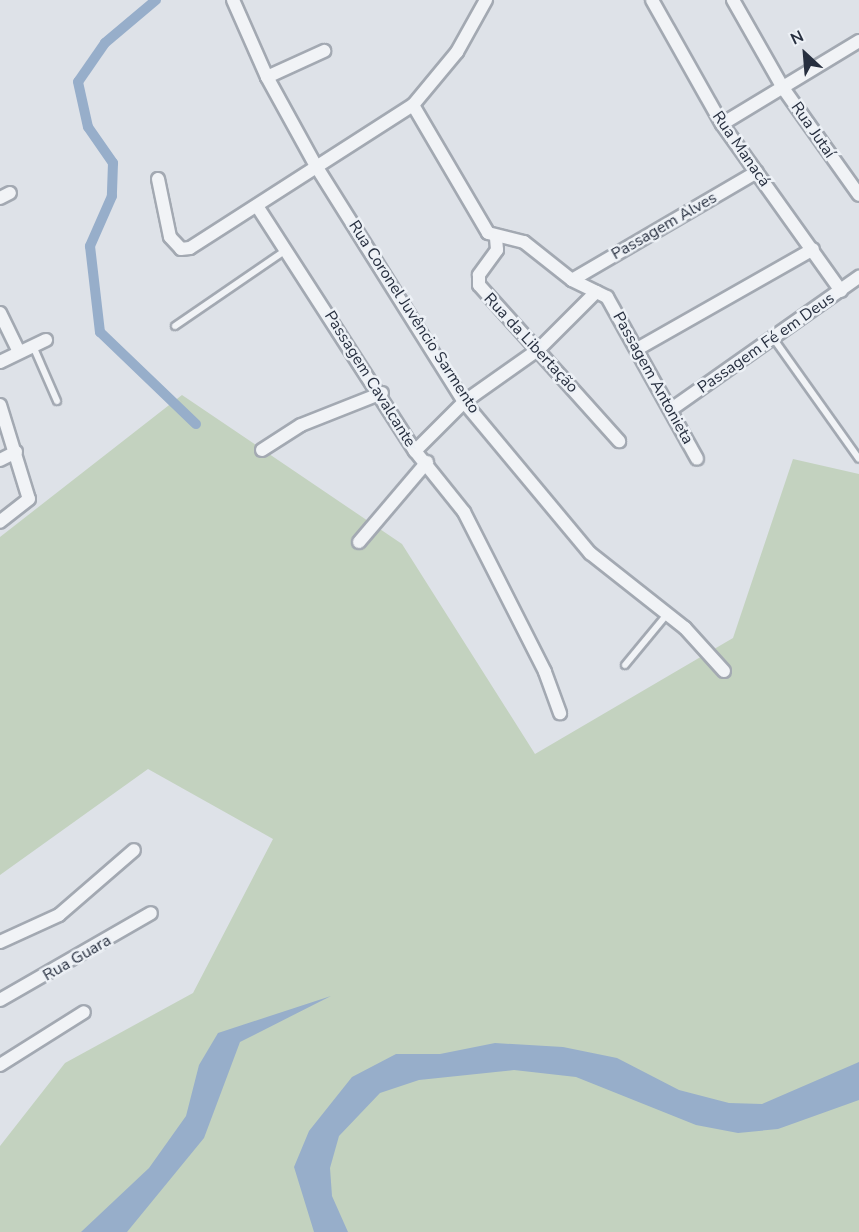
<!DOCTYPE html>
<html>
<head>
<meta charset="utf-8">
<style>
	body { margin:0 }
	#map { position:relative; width:859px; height:1232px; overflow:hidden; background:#dee2e8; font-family:"Nunito Sans",sans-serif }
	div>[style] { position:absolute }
	.green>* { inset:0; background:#c3d2bf }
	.water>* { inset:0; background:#97aeca }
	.canal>* { height:10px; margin:-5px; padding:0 5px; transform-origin:5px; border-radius:5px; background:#97aeca }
	.roads { filter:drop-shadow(2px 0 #a3a9b2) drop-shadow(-2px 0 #a3a9b2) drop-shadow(0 2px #a3a9b2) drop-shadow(0 -2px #a3a9b2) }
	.service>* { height:6px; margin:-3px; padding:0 3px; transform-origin:3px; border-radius:3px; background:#f1f3f6 }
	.minor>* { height:12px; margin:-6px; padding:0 6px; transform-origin:6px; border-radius:6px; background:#f1f3f6 }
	span { translate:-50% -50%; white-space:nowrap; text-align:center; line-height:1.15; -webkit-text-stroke:5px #edf1f6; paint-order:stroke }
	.street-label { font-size:16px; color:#272f3f }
	.north { position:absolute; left:775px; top:24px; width:60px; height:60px; -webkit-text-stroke:4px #edf1f6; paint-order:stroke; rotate:334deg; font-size:16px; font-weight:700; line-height:24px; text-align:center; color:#272f3f }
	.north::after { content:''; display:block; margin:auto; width:21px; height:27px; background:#272f3f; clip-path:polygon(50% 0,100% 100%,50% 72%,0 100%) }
</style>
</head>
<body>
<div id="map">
	<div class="green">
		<i style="clip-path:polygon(182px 395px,402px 544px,535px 754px,733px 638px,793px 459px,859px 474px,859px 1232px,0 1232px,0 1146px,65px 1063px,193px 993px,273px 839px,148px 769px,0 875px,0 537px)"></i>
	</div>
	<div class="water">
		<i style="clip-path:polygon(331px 996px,240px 1042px,204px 1138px,127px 1232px,81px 1232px,149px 1168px,186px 1116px,199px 1065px,218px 1033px)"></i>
		<i style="clip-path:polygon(495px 1043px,563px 1047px,617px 1058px,679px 1090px,729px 1103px,762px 1104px,859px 1062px,859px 1100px,778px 1129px,738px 1133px,696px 1125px,576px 1077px,514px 1070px,419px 1080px,380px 1093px,339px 1136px,330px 1168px,332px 1196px,348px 1232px,314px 1232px,294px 1167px,309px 1131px,352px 1077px,396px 1054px,440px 1054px)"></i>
	</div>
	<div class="canal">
		<i style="left:156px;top:0;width:67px;rotate:139.9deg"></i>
		<i style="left:105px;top:43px;width:47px;rotate:124.7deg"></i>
		<i style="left:78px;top:82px;width:46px;rotate:77.5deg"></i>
		<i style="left:88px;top:127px;width:44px;rotate:55.2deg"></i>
		<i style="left:113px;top:163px;width:33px;rotate:92deg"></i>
		<i style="left:112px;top:196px;width:55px;rotate:113.7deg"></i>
		<i style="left:90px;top:246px;width:87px;rotate:83.4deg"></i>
		<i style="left:100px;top:332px;width:133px;rotate:43.8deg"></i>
	</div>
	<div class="roads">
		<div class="service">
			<i style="left:175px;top:326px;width:135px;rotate:-34.4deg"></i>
			<i style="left:773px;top:338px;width:148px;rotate:54.6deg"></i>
			<i style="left:33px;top:346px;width:60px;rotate:66.4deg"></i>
			<i style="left:625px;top:665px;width:67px;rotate:-50.4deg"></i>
		</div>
		<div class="minor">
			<i style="left:233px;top:0;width:84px;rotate:66.2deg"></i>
			<i style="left:267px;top:77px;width:102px;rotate:61.2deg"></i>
			<i style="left:316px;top:166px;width:279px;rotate:57.9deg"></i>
			<i style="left:464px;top:402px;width:197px;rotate:50.2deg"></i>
			<i style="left:590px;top:553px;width:121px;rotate:38.3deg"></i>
			<i style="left:685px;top:628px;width:58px;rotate:47.8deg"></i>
			<i style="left:652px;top:0;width:142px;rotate:60.6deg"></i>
			<i style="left:722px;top:124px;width:205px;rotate:54.5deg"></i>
			<i style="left:733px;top:0;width:101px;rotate:60.4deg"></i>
			<i style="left:783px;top:88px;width:131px;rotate:54.6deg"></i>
			<i style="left:267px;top:77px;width:63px;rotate:-24.5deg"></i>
			<i style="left:413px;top:105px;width:148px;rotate:59.6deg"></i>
			<i style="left:488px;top:233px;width:37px;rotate:14deg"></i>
			<i style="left:524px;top:242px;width:61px;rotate:38.4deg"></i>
			<i style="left:572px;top:280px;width:39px;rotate:26deg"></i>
			<i style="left:607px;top:297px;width:185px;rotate:60.9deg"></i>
			<i style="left:722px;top:124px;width:160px;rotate:-31.2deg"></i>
			<i style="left:158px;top:179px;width:59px;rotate:78.3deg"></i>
			<i style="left:170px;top:237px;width:16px;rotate:47deg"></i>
			<i style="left:181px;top:249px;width:9px;rotate:-6deg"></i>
			<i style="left:190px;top:248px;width:265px;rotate:-32.7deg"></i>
			<i style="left:413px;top:105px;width:69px;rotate:-50.3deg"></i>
			<i style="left:457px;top:52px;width:60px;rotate:-60.9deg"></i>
			<i style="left:0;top:198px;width:11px;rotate:-27deg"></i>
			<i style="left:257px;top:206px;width:292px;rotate:57.2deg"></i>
			<i style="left:415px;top:451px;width:78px;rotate:51.2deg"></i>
			<i style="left:464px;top:512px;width:179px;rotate:63.1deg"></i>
			<i style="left:545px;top:672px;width:44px;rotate:69.9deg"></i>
			<i style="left:496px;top:238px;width:12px;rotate:85deg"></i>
			<i style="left:497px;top:250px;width:31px;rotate:126deg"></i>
			<i style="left:479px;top:275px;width:10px;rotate:90deg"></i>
			<i style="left:479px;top:285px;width:210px;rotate:48.1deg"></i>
			<i style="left:572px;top:280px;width:214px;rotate:-30.3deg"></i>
			<i style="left:0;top:313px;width:43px;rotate:64deg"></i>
			<i style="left:639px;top:348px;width:200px;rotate:-29.6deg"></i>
			<i style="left:0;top:362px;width:51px;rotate:-25.6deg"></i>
			<i style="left:0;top:405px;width:98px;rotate:72.9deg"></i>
			<i style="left:29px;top:499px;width:37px;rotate:142deg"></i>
			<i style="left:673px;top:408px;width:228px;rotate:-35.2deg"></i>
			<i style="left:262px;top:450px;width:46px;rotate:-32.7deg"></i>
			<i style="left:301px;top:425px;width:87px;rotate:-21.6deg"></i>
			<i style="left:415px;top:451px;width:69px;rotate:-45deg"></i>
			<i style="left:464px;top:402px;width:92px;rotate:-35.2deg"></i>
			<i style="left:539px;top:349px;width:81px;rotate:-45deg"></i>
			<i style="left:0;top:460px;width:18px;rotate:-27deg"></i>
			<i style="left:359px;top:542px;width:105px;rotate:-49.6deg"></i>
			<i style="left:0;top:942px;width:65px;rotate:-24.6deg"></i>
			<i style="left:59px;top:915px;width:99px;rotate:-40.9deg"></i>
			<i style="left:0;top:1000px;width:174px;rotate:-29.9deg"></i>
			<i style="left:0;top:1065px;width:99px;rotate:-32.2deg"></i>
		</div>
	</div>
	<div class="street-label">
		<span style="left:813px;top:130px;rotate:55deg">Rua Jutaí</span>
		<span style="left:741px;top:149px;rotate:55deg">Rua Manacá</span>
		<span style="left:664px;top:226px;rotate:-30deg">Passagem Alves</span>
		<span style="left:414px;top:317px;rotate:57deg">Rua Coronel Juvêncio Sarmento</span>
		<span style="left:531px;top:343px;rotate:47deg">Rua da Libertação</span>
		<span style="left:766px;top:343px;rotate:-35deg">Passagem Fé em Deus</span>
		<span style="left:653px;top:378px;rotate:61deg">Passagem Antonieta</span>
		<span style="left:370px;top:379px;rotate:58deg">Passagem Cavalcante</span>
		<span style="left:77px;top:958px;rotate:-30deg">Rua Guara</span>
	</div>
	<div class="north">N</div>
</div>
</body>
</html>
